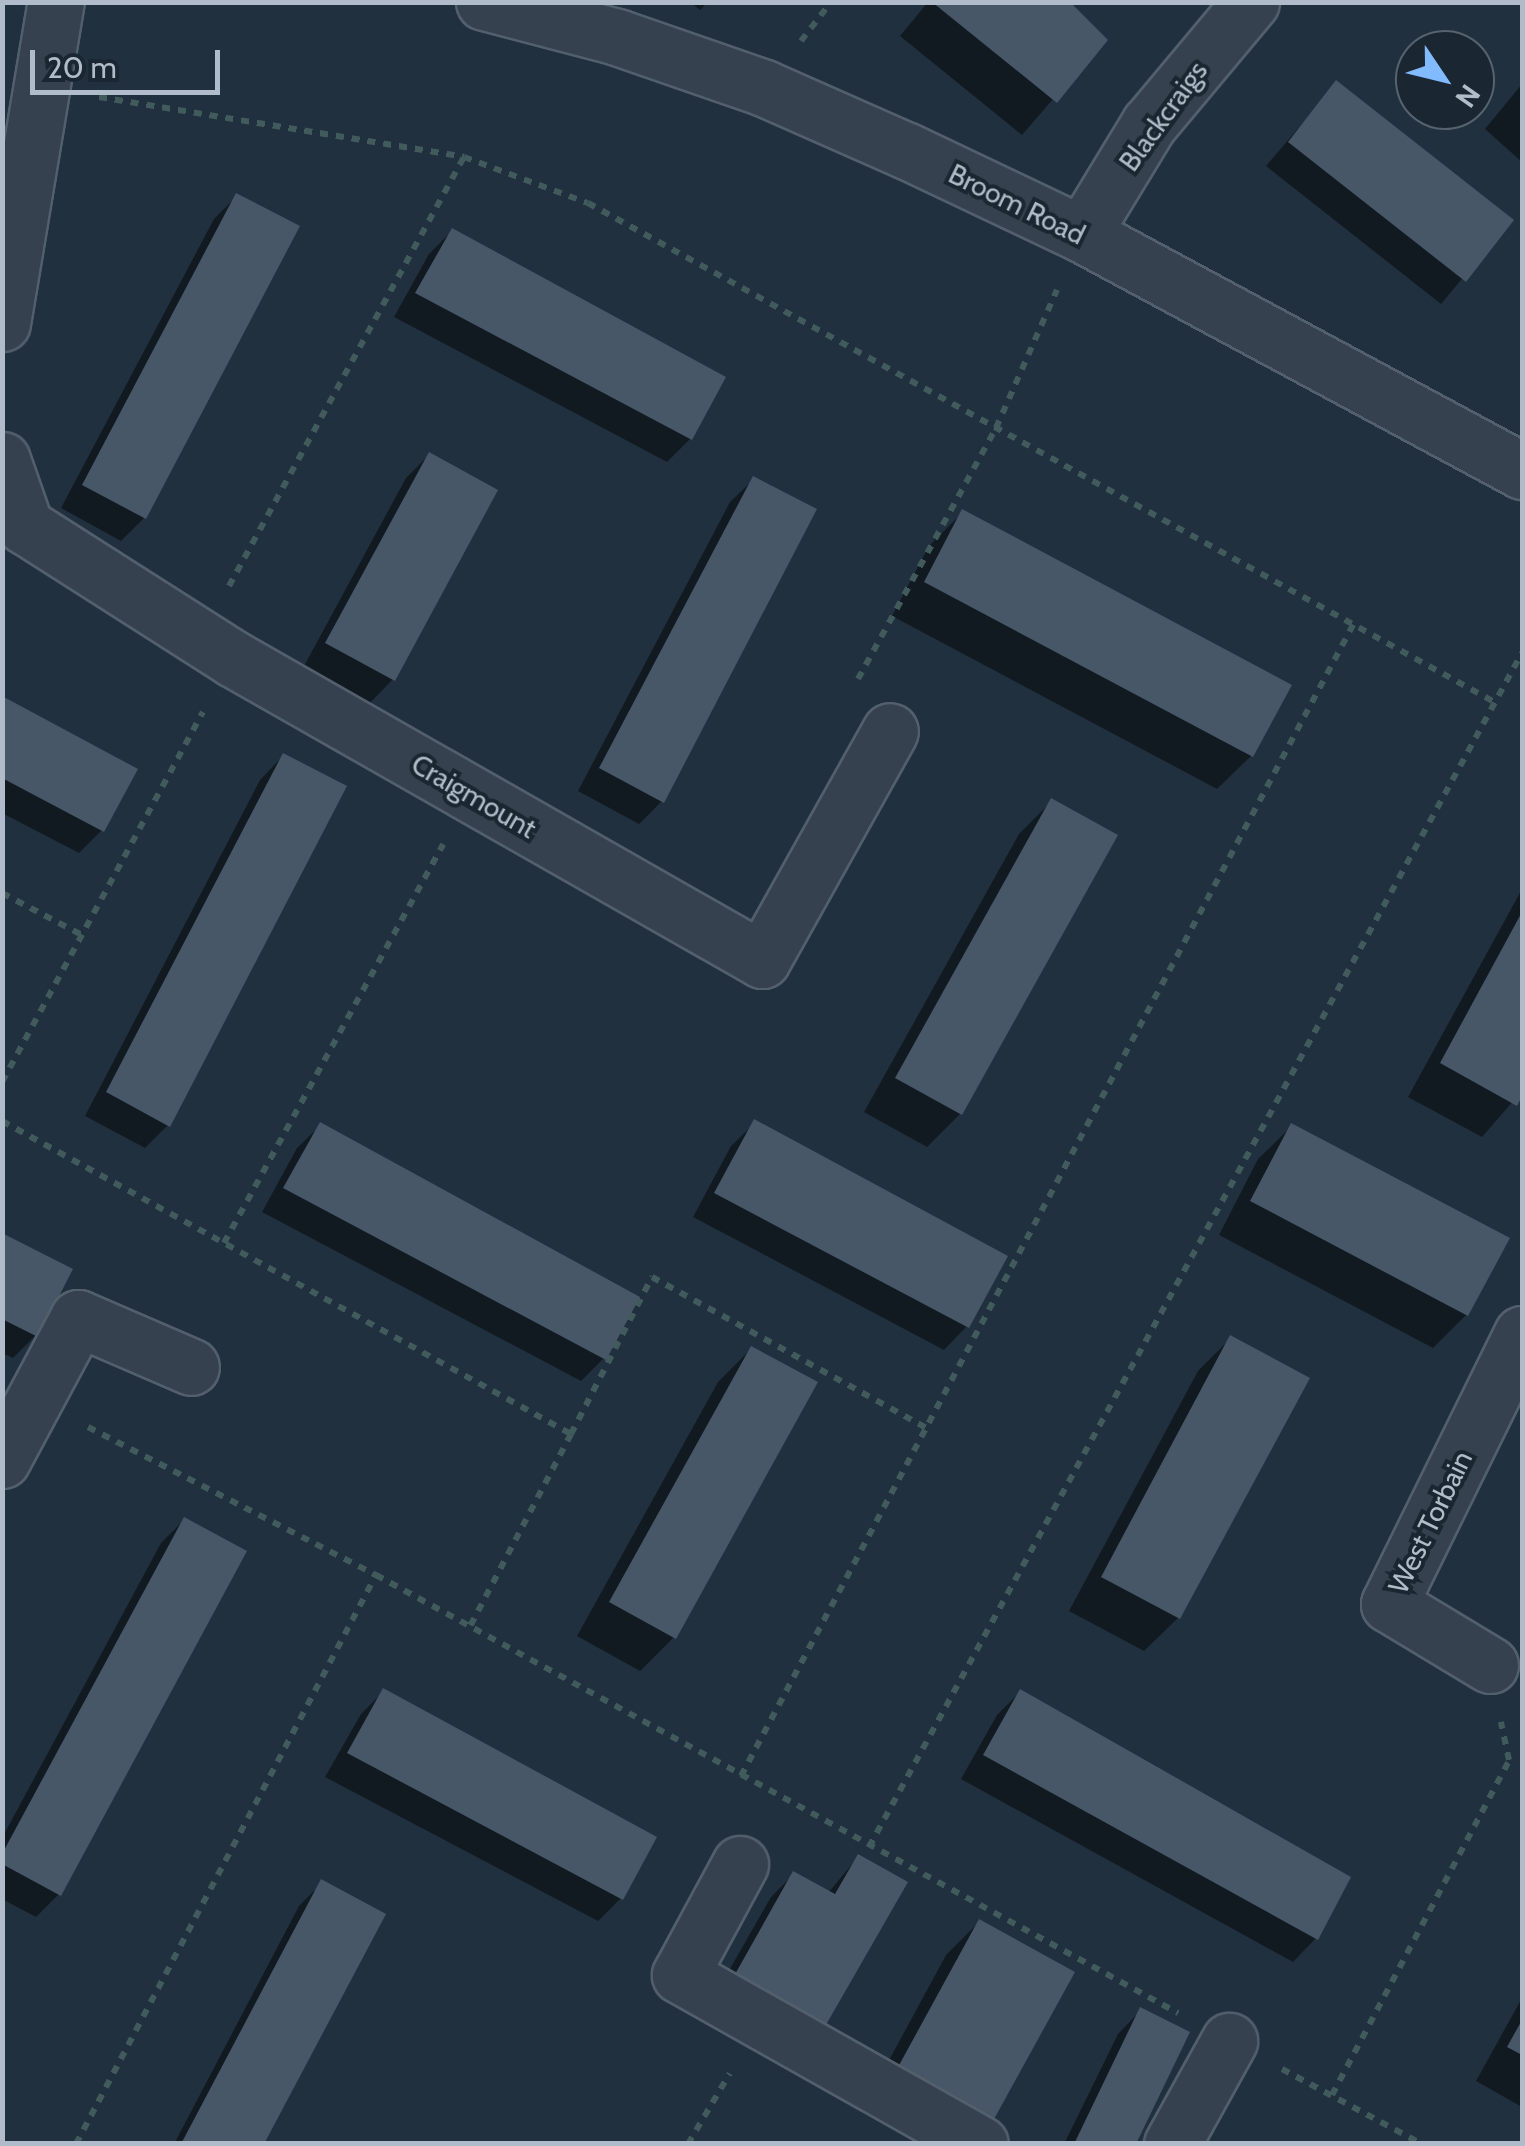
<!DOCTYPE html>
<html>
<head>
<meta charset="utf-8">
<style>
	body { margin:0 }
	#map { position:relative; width:1525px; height:2146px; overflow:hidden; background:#21303f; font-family:Cabin,sans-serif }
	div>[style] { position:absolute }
	.shadow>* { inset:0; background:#0007 }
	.building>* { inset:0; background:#475768 }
	.path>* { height:6px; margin-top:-3px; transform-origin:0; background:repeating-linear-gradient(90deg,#415b5d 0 8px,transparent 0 16px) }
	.roads { filter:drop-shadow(2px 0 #535f6c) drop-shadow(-2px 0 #535f6c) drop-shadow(0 2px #535f6c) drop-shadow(0 -2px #535f6c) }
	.minor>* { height:55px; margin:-27.5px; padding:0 27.5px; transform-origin:27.5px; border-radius:27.5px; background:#35414e }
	span { translate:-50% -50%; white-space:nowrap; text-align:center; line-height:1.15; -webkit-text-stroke:8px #1b2633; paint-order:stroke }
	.street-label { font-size:28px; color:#b1bcca }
	.frame { position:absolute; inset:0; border:5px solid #b1bcca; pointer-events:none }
	.north { position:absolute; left:1395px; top:30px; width:100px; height:100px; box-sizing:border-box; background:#1b2633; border:2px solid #57626f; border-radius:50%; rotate:125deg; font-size:28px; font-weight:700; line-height:40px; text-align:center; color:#b1bcca }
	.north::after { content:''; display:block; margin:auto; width:35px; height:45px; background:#81baff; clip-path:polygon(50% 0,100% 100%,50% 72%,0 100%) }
	.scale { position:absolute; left:30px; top:50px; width:190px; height:45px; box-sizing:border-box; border:5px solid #b1bcca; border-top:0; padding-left:12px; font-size:30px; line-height:35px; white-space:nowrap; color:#b1bcca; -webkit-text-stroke:8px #1b2633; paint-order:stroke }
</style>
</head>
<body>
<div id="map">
	<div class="shadow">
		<i style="clip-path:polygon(690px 2px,708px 2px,700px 10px)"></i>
		<i style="clip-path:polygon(928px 2px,1063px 2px,1104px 40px,1022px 135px,900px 36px)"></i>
		<i style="clip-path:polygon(1336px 84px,1511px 220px,1441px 304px,1266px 166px)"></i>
		<i style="clip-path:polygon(1522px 84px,1522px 162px,1485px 129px)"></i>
		<i style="clip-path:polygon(237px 196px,144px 518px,121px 541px,61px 508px,214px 219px)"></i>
		<i style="clip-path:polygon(452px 231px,690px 439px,667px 462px,394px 317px,429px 254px)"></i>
		<i style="clip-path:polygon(429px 455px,393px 679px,370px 703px,304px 666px,406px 478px)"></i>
		<i style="clip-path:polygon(754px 479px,662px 801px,639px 824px,578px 791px,730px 502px)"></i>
		<i style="clip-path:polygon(963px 512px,1289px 686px,1251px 756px,1217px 789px,892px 616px,929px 546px)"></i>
		<i style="clip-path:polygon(2px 697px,102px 830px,79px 853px,2px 813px)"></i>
		<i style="clip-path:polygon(283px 756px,168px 1125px,145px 1148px,85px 1116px,260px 780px)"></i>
		<i style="clip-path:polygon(1052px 801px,960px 1114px,927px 1147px,864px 1112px,1019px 834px)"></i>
		<i style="clip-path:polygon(1522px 889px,1522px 1091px,1482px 1137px,1408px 1097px)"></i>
		<i style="clip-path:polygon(755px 1123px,967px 1326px,944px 1350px,693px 1217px,731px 1146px)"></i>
		<i style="clip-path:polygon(321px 1125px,604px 1358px,581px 1381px,262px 1212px,297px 1148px)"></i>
		<i style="clip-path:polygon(1292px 1126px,1466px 1315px,1433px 1348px,1219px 1235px,1258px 1159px)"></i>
		<i style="clip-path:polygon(2px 1236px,36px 1335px,13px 1358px,2px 1353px)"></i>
		<i style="clip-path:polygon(1231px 1338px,1307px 1379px,1178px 1618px,1144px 1651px,1069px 1611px,1198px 1371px)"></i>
		<i style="clip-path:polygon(751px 1349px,674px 1637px,640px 1671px,577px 1636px,718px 1382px)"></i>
		<i style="clip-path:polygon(184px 1520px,59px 1894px,36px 1917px,2px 1899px,2px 1838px,161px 1543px)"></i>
		<i style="clip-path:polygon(384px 1691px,621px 1898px,598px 1921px,325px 1777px,361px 1714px)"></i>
		<i style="clip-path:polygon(1020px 1692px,1316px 1938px,1293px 1962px,961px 1779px,997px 1715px)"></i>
		<i style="clip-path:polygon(858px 1857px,904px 1883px,707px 2009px,771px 1897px,794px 1874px,828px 1893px)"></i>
		<i style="clip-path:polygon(322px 1883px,263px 2144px,174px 2144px,299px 1906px)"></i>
		<i style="clip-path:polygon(979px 1922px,971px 2144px,919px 2144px,861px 2112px,946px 1955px)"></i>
		<i style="clip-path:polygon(1522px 1998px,1522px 2107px,1476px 2081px)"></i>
		<i style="clip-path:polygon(1141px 2010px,1134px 2144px,1064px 2144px,1118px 2034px)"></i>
	</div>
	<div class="building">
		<i style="clip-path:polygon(932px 2px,1070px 2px,1108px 40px,1057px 103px)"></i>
		<i style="clip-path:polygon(1336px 80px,1514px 220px,1466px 282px,1288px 142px)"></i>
		<i style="clip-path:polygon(236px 193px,300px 226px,146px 519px,82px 485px)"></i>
		<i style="clip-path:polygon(452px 228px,726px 377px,692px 440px,415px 293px)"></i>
		<i style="clip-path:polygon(429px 452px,498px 490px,395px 681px,325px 643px)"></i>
		<i style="clip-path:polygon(753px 476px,817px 509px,664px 803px,599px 768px)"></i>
		<i style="clip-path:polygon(962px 509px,1292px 685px,1253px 757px,924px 582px)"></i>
		<i style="clip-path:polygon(2px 696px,138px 769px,104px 832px,2px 778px)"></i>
		<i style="clip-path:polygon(283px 753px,347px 786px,170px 1127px,106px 1092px)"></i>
		<i style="clip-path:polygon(1051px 798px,1118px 835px,962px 1115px,895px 1078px)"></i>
		<i style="clip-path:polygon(1522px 912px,1522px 1096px,1517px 1106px,1440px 1063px)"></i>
		<i style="clip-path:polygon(754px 1119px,1008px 1256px,969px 1328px,714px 1193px)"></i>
		<i style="clip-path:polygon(320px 1122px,640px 1297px,606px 1360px,283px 1188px)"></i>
		<i style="clip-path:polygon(1291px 1123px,1510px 1238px,1468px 1316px,1250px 1201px)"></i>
		<i style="clip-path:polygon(2px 1233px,73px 1269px,38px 1337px,2px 1319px)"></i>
		<i style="clip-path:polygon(1230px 1335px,1310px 1378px,1180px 1619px,1101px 1577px)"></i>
		<i style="clip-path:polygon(751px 1346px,818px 1382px,676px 1639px,609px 1602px)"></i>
		<i style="clip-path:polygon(184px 1517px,247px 1551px,61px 1896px,2px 1864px,2px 1854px)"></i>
		<i style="clip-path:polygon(383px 1688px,657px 1837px,623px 1900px,347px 1753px)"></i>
		<i style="clip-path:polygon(1020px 1689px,1351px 1877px,1318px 1940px,983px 1755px)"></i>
		<i style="clip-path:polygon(858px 1854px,908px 1882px,819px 2037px,729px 1985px,793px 1871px,835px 1894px)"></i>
		<i style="clip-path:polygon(321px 1879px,386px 1914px,264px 2144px,181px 2144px)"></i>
		<i style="clip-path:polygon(979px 1919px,1075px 1972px,988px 2130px,892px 2078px)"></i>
		<i style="clip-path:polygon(1140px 2007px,1190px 2032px,1136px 2144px,1074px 2144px)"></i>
		<i style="clip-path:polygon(1522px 2020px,1522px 2055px,1507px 2047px)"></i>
	</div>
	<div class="path">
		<i style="left:801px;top:41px;width:49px;rotate:-52.4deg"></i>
		<i style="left:99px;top:97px;width:370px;rotate:9.3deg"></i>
		<i style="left:464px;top:157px;width:132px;rotate:20.4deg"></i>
		<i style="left:588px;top:203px;width:1037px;rotate:28.84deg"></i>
		<i style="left:229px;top:586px;width:489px;rotate:-61.3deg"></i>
		<i style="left:858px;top:679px;width:286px;rotate:-61.2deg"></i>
		<i style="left:996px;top:428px;width:151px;rotate:-66.2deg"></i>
		<i style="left:2px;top:893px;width:90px;rotate:27.7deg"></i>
		<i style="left:2px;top:1082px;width:421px;rotate:-61.5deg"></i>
		<i style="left:2px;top:1121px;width:649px;rotate:28.81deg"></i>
		<i style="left:571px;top:1434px;width:217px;rotate:117.7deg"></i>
		<i style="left:224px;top:1243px;width:455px;rotate:-61.2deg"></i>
		<i style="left:88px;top:1427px;width:324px;rotate:27.2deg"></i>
		<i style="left:571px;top:1434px;width:177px;rotate:-62.7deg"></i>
		<i style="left:652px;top:1277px;width:314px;rotate:28.8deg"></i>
		<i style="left:741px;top:1776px;width:1304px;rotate:-62deg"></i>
		<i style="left:869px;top:1847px;width:1361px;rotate:-61.33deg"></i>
		<i style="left:1282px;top:2069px;width:159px;rotate:28.2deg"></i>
		<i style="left:1332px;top:2095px;width:379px;rotate:-62.1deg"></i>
		<i style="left:1509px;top:1760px;width:39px;rotate:-102deg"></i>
		<i style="left:76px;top:2144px;width:643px;rotate:-62.2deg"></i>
		<i style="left:376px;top:1575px;width:914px;rotate:28.64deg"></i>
		<i style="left:688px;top:2144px;width:82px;rotate:-59.4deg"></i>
	</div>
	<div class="roads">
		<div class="minor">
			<i style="left:484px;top:2px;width:138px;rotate:14.7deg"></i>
			<i style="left:617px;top:37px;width:156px;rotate:19.1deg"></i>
			<i style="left:764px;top:88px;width:156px;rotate:23.8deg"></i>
			<i style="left:907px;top:151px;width:194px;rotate:25.4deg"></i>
			<i style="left:1082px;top:234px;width:500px;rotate:28.3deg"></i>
			<i style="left:1082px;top:234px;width:129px;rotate:-58.7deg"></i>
			<i style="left:1149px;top:124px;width:159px;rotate:-50.1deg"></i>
			<i style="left:2px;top:323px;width:326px;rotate:-80.5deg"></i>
			<i style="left:2px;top:460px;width:70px;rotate:70.8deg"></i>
			<i style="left:25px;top:526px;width:246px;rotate:32.5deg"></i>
			<i style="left:232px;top:658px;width:610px;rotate:29.67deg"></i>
			<i style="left:762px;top:960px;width:262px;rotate:-60.8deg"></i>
			<i style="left:2px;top:1460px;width:161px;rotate:-61.8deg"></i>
			<i style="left:78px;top:1318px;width:123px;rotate:23.4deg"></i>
			<i style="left:1490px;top:1665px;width:118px;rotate:-148.9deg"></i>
			<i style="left:1389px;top:1604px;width:301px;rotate:-63.8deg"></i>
			<i style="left:740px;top:1864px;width:126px;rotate:118.4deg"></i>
			<i style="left:680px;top:1975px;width:344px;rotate:29.4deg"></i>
			<i style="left:1172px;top:2144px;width:118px;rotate:-61deg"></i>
		</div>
	</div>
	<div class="street-label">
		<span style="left:1163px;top:116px;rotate:-54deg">Blackcraigs</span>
		<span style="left:1017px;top:204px;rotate:26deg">Broom Road</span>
		<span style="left:474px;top:796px;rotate:30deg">Craigmount</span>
		<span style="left:1430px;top:1522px;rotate:-64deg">West Torbain</span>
	</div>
	<div class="frame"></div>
	<div class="north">N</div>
	<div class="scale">20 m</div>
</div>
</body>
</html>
